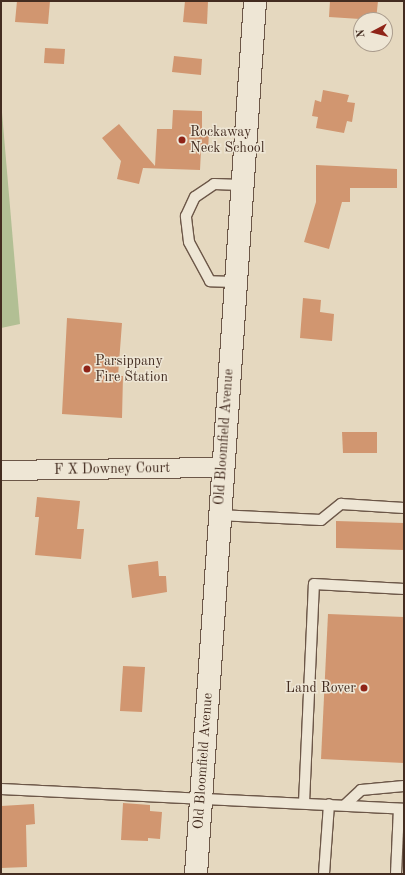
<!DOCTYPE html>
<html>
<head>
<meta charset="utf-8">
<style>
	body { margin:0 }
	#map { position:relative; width:405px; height:875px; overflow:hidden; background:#e5d8bf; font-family:"Old Standard TT",serif }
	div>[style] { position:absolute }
	.green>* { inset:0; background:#b2bf94 }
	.building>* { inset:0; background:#d19670 }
	.roads { filter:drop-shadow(1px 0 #6c5748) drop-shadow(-1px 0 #6c5748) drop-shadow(0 1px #6c5748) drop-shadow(0 -1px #6c5748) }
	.service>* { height:10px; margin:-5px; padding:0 5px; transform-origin:5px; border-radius:5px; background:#eee6d5 }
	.minor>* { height:19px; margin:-9.5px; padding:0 9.5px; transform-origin:9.5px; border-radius:9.5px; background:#eee6d5 }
	.tertiary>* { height:22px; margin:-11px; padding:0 11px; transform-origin:11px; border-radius:11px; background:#eee6d5 }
	.dots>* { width:11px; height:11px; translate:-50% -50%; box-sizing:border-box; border:2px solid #eee6d5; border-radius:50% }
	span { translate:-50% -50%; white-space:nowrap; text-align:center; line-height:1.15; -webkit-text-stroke:3px #eee6d5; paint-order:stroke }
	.poi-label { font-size:14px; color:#432c20 }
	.left { translate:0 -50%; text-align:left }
	.right { translate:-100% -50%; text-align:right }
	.street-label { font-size:14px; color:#432c20 }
	.frame { position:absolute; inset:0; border:2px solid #432c20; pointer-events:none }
	.north { position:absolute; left:353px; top:12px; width:40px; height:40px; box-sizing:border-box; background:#eee6d5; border:1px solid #aa9c8d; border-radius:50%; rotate:263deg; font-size:11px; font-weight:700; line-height:16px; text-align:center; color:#432c20 }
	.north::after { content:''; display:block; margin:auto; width:14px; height:18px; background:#8f2418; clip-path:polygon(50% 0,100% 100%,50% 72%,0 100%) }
</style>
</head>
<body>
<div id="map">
	<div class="green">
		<i style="clip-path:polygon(1px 101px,20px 324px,1px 328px)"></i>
	</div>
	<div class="building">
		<i style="clip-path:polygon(17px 1px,50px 1px,48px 24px,15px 22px)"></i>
		<i style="clip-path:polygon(185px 1px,208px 1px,207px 24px,183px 22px)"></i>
		<i style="clip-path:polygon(330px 1px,378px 1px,376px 20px,329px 17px)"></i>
		<i style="clip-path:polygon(45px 48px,65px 49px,64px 64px,44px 63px)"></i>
		<i style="clip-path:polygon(174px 56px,202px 59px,201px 75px,172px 72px)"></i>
		<i style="clip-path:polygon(323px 90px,349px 95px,347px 102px,355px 103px,352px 122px,347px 121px,344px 133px,316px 128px,318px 117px,312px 116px,315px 100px,321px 102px)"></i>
		<i style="clip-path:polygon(173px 110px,202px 111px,202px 132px,209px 133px,208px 150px,201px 150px,200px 170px,143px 168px,139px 184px,117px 179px,121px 161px,102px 138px,119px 124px,155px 166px,157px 129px,172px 129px)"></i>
		<i style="clip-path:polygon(316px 165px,397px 169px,397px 188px,350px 188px,350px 202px,342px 202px,329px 249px,304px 242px,316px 202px)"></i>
		<i style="clip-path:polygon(303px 298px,321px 300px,320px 312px,334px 314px,332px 341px,300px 338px)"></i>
		<i style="clip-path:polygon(67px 318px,122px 323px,118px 376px,123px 376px,122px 418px,62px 414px)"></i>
		<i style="clip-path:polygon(342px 432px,377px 432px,377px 453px,343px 453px)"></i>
		<i style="clip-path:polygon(37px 497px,80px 501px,77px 529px,84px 529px,81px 559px,35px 555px,39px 517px,35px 517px)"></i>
		<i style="clip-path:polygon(336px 521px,404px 523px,404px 550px,336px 548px)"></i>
		<i style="clip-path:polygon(158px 561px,159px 576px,166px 576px,167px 592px,132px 598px,128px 565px)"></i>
		<i style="clip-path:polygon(328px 614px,404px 617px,404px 763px,321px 759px)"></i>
		<i style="clip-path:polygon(123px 666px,145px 667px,142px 712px,120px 711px)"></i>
		<i style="clip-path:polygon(123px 803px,150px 805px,150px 811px,162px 812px,160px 839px,148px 838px,148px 841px,121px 840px)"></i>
		<i style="clip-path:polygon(34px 804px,35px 824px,26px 825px,27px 867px,1px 868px,1px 806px)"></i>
	</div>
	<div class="roads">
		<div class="service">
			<i style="left:234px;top:282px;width:24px;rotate:-178deg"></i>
			<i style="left:210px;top:281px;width:44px;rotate:-118.3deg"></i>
			<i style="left:189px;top:242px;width:26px;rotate:-97deg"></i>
			<i style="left:186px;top:216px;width:21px;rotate:-65deg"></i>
			<i style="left:195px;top:197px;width:23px;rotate:-34deg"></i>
			<i style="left:214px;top:184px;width:27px;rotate:2deg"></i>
			<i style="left:218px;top:515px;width:103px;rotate:2.8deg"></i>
			<i style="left:321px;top:520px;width:26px;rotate:-39deg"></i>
			<i style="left:341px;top:504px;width:63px;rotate:3.6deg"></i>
			<i style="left:1px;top:789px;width:403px;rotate:2.8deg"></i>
			<i style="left:304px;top:803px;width:219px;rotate:-87.4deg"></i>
			<i style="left:314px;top:584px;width:90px;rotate:3.2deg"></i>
			<i style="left:345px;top:805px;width:22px;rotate:-43deg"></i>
			<i style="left:361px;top:790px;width:43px;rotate:-5.3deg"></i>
			<i style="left:324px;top:874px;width:70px;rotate:-85.9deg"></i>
			<i style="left:396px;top:874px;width:65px;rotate:-87.4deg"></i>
		</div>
		<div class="minor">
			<i style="left:1px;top:470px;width:221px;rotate:-0.8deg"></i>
		</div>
		<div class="tertiary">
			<i style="left:196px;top:874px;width:875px;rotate:-86.13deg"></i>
		</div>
	</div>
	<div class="dots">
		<i style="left:182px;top:140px;background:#8f2418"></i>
		<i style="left:87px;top:369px;background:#8f2418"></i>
		<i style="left:364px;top:688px;background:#8f2418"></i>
	</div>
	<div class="poi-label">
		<span class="left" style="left:190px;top:140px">Rockaway<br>Neck School</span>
		<span class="left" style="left:95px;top:369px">Parsippany<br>Fire Station</span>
		<span class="right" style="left:356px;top:688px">Land Rover</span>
	</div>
	<div class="street-label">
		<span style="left:224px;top:437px;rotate:-86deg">Old Bloomfield Avenue</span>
		<span style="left:112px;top:469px;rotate:-1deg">F X Downey Court</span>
		<span style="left:203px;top:761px;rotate:-86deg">Old Bloomfield Avenue</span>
	</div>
	<div class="frame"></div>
	<div class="north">N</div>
</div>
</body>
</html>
